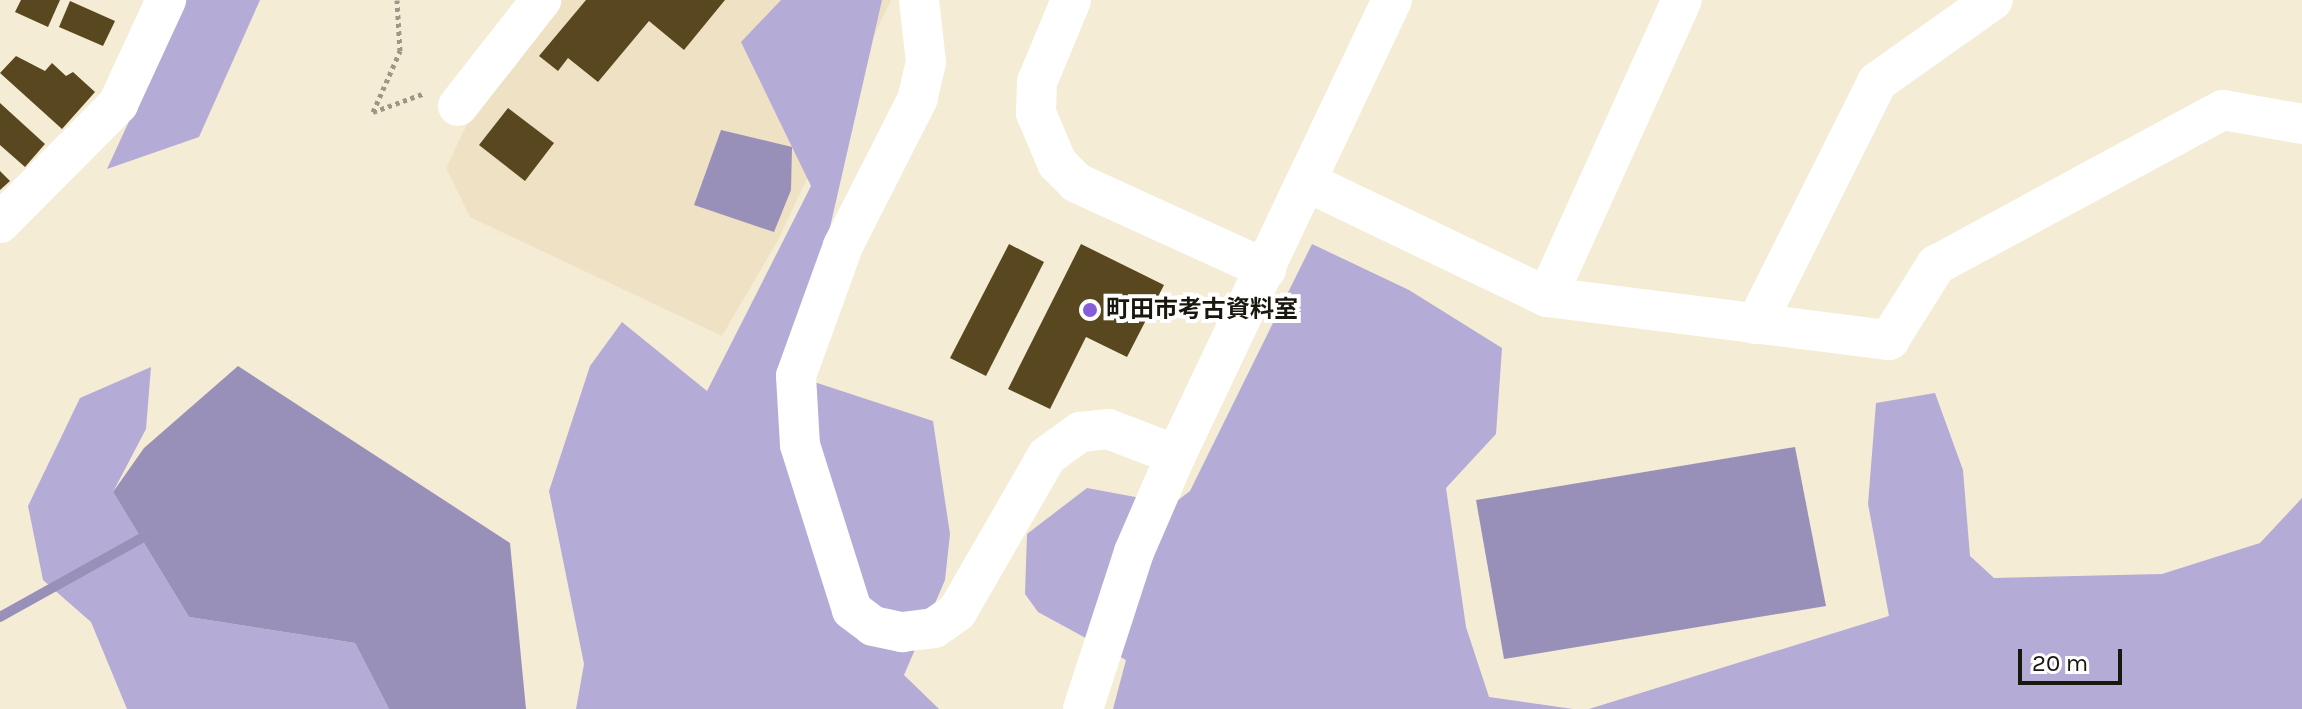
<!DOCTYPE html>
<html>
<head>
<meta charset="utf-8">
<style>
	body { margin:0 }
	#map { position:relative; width:2302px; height:709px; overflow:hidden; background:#f5ecd5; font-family:Karla,"Noto Sans JP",sans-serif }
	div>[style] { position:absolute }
	.built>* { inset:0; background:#efe2c4 }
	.forest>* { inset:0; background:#b5abd7 }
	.water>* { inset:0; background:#9990ba }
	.stream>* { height:10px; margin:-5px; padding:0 5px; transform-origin:5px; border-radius:5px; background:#9990ba }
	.building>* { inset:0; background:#59481f }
	.path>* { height:5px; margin-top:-2.5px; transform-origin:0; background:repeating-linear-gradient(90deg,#9d9786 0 4px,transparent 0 8px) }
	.minor>* { height:40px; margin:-20px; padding:0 20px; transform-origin:20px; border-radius:20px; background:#fff }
	.dots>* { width:22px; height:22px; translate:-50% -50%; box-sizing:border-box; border:4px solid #fff; border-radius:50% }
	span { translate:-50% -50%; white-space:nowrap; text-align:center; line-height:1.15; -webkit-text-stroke:8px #fff; paint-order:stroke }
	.poi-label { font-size:24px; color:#1a170f; font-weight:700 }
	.left { translate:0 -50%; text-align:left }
	.scale { position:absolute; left:2018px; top:649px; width:104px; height:36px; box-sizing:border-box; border:4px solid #1a170f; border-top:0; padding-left:10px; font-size:24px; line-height:28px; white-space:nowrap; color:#1a170f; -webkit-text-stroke:6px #fff; paint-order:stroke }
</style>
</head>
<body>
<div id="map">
	<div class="built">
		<i style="clip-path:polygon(558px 0,891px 0,778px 240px,722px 336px,470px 217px,446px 168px,470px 118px)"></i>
	</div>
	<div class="forest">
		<i style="clip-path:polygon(185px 0,260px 0,199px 137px,107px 169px)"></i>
		<i style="clip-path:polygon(781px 0,882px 0,796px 376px,933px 421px,950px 534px,945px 580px,904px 675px,939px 709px,576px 709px,584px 664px,549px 491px,590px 366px,622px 322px,707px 391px,811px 186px,741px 42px)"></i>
		<i style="clip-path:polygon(1312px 244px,1409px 290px,1502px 348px,1496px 434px,1446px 488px,1466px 627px,1489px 697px,1573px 709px,1113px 709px,1126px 660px,1038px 612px,1025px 594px,1027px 534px,1087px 488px,1173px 504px,1190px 491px)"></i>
		<i style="clip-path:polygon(151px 367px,146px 429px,113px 492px,189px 617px,355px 643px,389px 709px,127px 709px,91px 622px,43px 580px,28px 506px,80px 398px)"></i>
		<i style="clip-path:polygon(1935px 393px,1963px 470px,1970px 556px,1994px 578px,2162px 574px,2260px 543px,2302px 498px,2302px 709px,1589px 709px,1889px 616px,1868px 504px,1876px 403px)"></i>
	</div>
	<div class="water">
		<i style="clip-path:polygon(721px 130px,792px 147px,791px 190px,774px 232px,694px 205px)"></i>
		<i style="clip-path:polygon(238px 366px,510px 543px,526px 709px,389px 709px,355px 643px,189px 617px,113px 492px,144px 448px)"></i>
		<i style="clip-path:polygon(1795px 447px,1826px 606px,1504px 659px,1476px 500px)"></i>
	</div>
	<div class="stream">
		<i style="left:0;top:617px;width:162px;rotate:-29.1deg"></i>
	</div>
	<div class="building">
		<i style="clip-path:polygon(21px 0,60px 0,48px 27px,15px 12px)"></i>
		<i style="clip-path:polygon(586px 0,725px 0,684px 50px,649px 21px,598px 82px,568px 58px,558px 71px,539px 56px)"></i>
		<i style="clip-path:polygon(70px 1px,115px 21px,103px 46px,59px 27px)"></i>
		<i style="clip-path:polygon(16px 56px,45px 71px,52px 63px,66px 76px,73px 72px,95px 92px,62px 129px,0 73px)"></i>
		<i style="clip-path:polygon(0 103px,45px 144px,25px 167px,0 145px)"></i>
		<i style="clip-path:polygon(508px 108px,554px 143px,525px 181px,479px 145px)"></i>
		<i style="clip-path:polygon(0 171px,10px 181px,0 190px)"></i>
		<i style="clip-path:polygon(1009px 244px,1044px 262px,986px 376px,950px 358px)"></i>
		<i style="clip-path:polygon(1081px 244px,1164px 285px,1127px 357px,1086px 337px,1050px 409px,1008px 389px)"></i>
	</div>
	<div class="path">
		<i style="left:373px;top:112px;width:67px;rotate:-66.1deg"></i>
		<i style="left:400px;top:51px;width:51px;rotate:-93.4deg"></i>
		<i style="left:373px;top:112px;width:55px;rotate:-20.1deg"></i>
	</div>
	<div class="minor">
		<i style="left:919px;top:0;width:62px;rotate:83.6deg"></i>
		<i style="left:926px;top:62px;width:37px;rotate:103deg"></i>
		<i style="left:918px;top:98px;width:166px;rotate:116.9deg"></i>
		<i style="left:843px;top:246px;width:138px;rotate:109.9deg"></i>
		<i style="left:796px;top:376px;width:69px;rotate:86.7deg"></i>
		<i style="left:800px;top:445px;width:173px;rotate:72.5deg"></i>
		<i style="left:852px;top:610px;width:26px;rotate:37deg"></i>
		<i style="left:873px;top:626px;width:30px;rotate:12deg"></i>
		<i style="left:902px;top:632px;width:32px;rotate:-7deg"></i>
		<i style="left:934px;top:628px;width:28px;rotate:-35deg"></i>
		<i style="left:957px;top:612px;width:180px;rotate:-60deg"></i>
		<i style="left:1047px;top:456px;width:41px;rotate:-36deg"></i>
		<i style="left:1080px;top:432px;width:28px;rotate:-6deg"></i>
		<i style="left:1108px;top:429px;width:73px;rotate:20.9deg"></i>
		<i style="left:1071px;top:0;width:89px;rotate:112.5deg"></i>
		<i style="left:1037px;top:82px;width:31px;rotate:92deg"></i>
		<i style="left:1036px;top:113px;width:54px;rotate:67.2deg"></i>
		<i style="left:1057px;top:163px;width:28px;rotate:45deg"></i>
		<i style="left:1077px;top:183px;width:208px;rotate:24.5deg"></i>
		<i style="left:458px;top:106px;width:135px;rotate:-51.9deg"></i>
		<i style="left:1307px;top:182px;width:266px;rotate:25.6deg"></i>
		<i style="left:1547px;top:297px;width:345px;rotate:7.2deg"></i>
		<i style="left:1889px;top:340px;width:89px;rotate:-57.9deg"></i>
		<i style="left:1936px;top:265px;width:326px;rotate:-28.4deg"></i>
		<i style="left:2223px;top:110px;width:80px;rotate:10deg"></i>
		<i style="left:0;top:223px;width:168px;rotate:-45.2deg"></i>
		<i style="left:118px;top:104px;width:115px;rotate:-65.2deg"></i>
		<i style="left:1547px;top:297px;width:326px;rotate:-65.6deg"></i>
		<i style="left:1756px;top:324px;width:271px;rotate:-63.4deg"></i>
		<i style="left:1877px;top:82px;width:142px;rotate:-35.3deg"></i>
		<i style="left:1083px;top:709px;width:165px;rotate:-72deg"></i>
		<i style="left:1134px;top:552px;width:106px;rotate:-66.6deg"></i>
		<i style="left:1176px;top:455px;width:504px;rotate:-64.61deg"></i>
	</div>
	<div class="dots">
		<i style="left:1090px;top:310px;background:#855ed8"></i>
	</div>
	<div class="poi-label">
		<span class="left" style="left:1106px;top:310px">町田市考古資料室</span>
	</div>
	<div class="scale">20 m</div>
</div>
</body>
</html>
